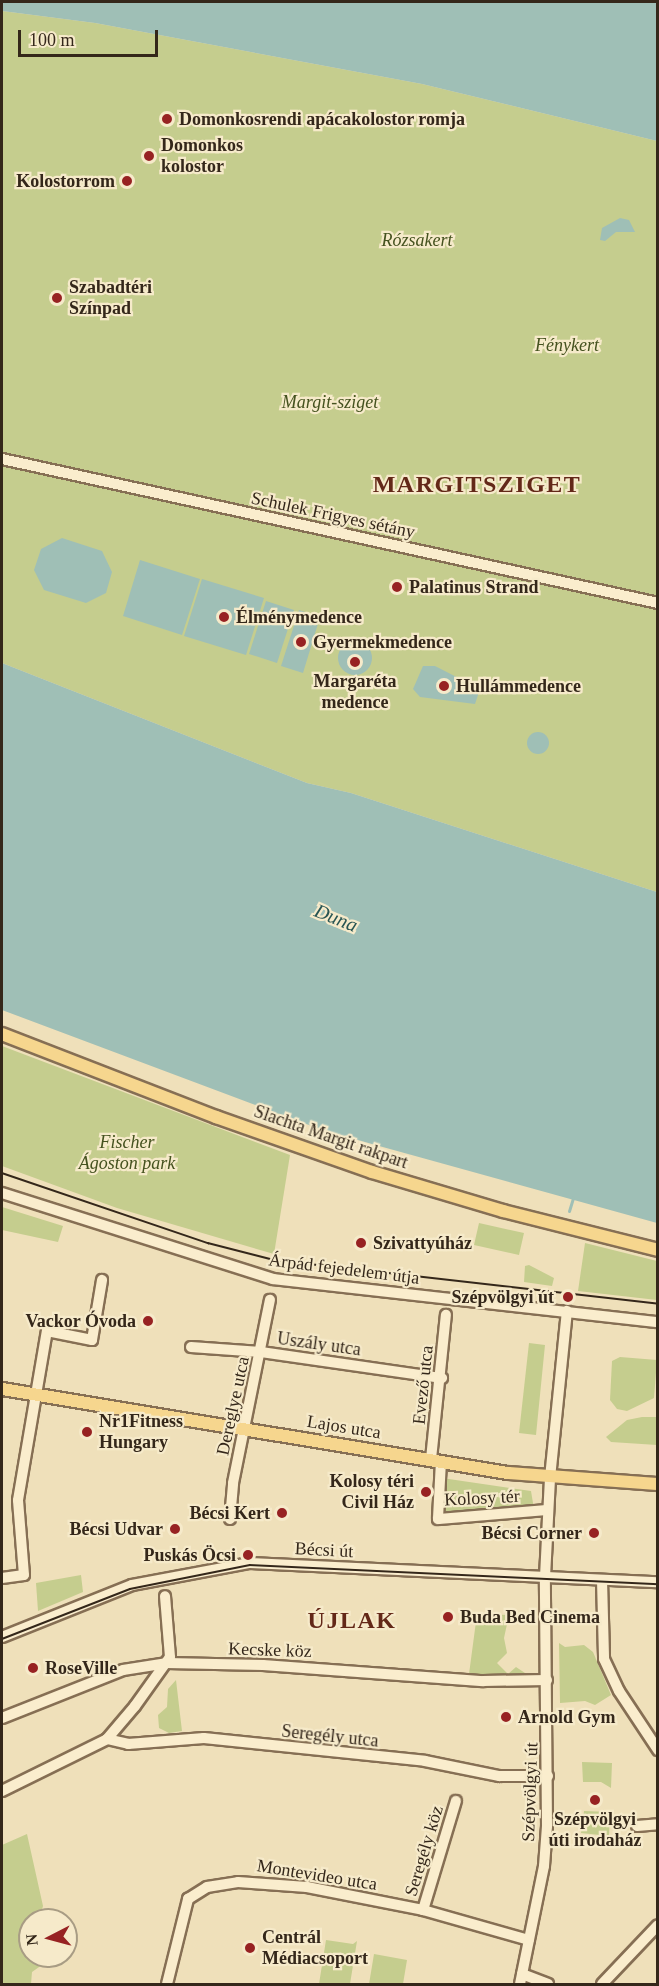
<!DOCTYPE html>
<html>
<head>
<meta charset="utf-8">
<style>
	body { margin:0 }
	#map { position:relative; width:659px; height:1986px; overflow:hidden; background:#efe0ba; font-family:Georgia,serif }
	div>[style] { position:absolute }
	.green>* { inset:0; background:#c5cd8e }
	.water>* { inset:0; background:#9fbfb6 }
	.round { border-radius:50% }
	.stream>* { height:3px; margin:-1.5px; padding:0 1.5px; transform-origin:1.5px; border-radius:1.5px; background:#9fbfb6 }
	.roads { filter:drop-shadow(2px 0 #866f54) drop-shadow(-2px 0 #866f54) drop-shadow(0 2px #866f54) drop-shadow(0 -2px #866f54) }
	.minor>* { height:10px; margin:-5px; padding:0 5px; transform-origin:5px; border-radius:5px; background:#faedcd }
	.major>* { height:12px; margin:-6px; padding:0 6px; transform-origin:6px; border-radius:6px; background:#f6d68e }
	.tram>* { height:1.5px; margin:-0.75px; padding:0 0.75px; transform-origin:0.75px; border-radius:0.75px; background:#34271a }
	.dots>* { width:16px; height:16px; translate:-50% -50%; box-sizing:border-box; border:3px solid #f6eaca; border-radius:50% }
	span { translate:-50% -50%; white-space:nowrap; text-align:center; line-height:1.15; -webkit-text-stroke:4.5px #f6eaca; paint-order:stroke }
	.poi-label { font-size:18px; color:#34271a; font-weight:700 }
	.left { translate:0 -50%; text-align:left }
	.right { translate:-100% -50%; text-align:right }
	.park-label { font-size:18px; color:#45521f; font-style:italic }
	.street-label { font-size:18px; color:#34271a }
	.water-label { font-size:20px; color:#285553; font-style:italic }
	.district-label { font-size:24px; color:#632818; font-weight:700; letter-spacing:1.5px }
	.frame { position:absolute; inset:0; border:3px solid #34271a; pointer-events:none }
	.north { position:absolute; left:18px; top:1908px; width:60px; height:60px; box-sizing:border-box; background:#f6eaca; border:2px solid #a89c84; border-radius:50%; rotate:264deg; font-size:16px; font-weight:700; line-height:24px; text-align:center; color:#34271a }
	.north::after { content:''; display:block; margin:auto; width:21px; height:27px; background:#972222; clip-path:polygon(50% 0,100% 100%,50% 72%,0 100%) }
	.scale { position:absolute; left:18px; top:30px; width:140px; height:27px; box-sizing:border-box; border:3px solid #34271a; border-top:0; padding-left:8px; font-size:18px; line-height:21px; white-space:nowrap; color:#34271a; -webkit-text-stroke:4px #f6eaca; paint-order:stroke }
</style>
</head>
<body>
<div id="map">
	<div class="green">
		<i style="clip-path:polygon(2px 11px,95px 23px,422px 84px,657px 141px,657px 892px,351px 793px,307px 783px,2px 663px)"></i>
		<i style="clip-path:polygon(2px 1046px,290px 1155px,274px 1254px,117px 1208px,2px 1166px)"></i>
		<i style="clip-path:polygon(2px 1207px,63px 1226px,58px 1242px,2px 1230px)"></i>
		<i style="clip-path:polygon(479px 1223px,524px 1233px,519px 1255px,474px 1245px)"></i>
		<i style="clip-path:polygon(585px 1243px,657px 1261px,657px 1300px,578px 1291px)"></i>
		<i style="clip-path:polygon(529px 1265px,554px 1278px,552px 1286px,524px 1282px,525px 1266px)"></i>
		<i style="clip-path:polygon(529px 1343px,545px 1345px,536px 1435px,519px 1433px)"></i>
		<i style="clip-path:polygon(620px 1357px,657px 1360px,654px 1398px,627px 1411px,617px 1409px,610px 1400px,612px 1361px)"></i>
		<i style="clip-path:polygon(642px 1417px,657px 1417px,657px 1445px,611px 1442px,606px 1437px,627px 1420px)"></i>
		<i style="clip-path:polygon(442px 1478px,531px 1491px,534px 1509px,444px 1517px,440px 1513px)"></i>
		<i style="clip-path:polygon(81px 1575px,83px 1592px,38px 1611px,36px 1583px)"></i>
		<i style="clip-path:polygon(477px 1614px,509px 1615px,504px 1638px,507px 1653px,497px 1663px,508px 1674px,516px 1667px,531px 1677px,479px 1679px,469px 1674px)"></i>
		<i style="clip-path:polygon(559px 1643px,565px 1647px,584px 1645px,593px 1652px,611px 1695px,595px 1705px,585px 1701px,560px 1703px)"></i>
		<i style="clip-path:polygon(176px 1680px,182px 1731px,169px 1733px,159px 1728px,158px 1715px,167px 1707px,168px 1689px)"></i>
		<i style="clip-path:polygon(582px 1762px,612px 1763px,611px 1788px,601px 1782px,583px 1782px)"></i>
		<i style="clip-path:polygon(584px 1811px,610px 1812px,609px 1836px,581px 1833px)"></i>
		<i style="clip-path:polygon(27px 1834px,43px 1906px,39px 1920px,30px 1920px,30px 1956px,47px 1956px,49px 1960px,32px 1972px,31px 1984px,2px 1984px,2px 1845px)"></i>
		<i style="clip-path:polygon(326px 1940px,353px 1944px,357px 1941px,350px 1984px,319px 1984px)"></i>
		<i style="clip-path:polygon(374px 1954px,407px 1960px,403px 1984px,369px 1984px)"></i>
	</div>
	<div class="water">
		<i style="clip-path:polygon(2px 2px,657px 2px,657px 141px,422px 84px,95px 23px,2px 11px)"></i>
		<i style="clip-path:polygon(620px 218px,629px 220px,635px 232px,616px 232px,605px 241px,600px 240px,602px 228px)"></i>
		<i style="clip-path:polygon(62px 538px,102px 551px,112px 572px,106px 593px,86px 603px,44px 590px,34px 570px,41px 549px)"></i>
		<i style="clip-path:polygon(140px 560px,200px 579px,182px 635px,123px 616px)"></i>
		<i style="clip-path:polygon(202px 579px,264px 598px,246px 655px,184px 636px)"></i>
		<i style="clip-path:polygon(266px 601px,294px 610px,277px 663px,249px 654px)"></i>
		<i style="clip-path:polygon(299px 610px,320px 617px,303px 673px,281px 666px)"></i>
		<i class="round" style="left:338px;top:641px;width:34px;height:34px"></i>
		<i style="clip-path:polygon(2px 663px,307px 783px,351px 793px,657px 892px,657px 1223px,325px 1131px,2px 1010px)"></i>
		<i style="clip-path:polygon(423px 666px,435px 666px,480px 689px,475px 704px,420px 697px,413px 689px)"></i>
		<i class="round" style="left:527px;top:732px;width:22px;height:22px"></i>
	</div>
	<div class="stream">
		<i style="left:273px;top:1122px;width:12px;rotate:-76deg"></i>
		<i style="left:569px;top:1211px;width:14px;rotate:-73deg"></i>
	</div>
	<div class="roads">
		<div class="minor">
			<i style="left:2px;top:459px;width:672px;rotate:12.38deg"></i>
			<i style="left:2px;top:1193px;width:284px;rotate:17.6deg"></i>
			<i style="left:273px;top:1279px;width:387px;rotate:6.4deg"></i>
			<i style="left:191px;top:1347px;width:70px;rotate:4.1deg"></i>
			<i style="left:261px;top:1352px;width:183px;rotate:8.2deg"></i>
			<i style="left:431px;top:1459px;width:145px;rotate:-84.1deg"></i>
			<i style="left:441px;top:1461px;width:58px;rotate:93deg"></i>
			<i style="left:438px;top:1519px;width:110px;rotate:-4.7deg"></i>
			<i style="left:230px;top:1519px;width:36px;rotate:-85deg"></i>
			<i style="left:233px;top:1483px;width:187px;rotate:-78.6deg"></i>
			<i style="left:2px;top:1578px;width:22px;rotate:-8deg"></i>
			<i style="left:24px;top:1575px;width:75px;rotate:-94.6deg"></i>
			<i style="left:18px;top:1500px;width:171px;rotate:-80.3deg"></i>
			<i style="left:47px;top:1331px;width:46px;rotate:11.3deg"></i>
			<i style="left:92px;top:1340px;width:61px;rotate:-80.5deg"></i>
			<i style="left:602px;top:1580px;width:79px;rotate:88.5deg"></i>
			<i style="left:604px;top:1659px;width:35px;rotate:65deg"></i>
			<i style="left:619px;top:1691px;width:71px;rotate:56.5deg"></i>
			<i style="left:2px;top:1637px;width:140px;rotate:-21.8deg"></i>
			<i style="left:132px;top:1585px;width:120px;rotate:-10.6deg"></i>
			<i style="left:250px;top:1563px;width:408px;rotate:2.7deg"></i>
			<i style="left:2px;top:1718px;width:130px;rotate:-21.6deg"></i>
			<i style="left:123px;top:1670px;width:45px;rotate:-9deg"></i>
			<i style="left:167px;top:1663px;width:96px;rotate:1.2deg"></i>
			<i style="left:263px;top:1665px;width:221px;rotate:4.2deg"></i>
			<i style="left:483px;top:1681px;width:64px;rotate:-0.9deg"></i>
			<i style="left:107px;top:1739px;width:22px;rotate:13deg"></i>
			<i style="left:128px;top:1744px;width:76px;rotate:-4.5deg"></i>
			<i style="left:204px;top:1738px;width:222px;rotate:5.9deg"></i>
			<i style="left:425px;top:1761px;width:76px;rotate:11.5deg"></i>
			<i style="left:499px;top:1776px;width:49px"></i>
			<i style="left:2px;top:1791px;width:117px;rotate:-26.3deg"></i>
			<i style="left:107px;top:1739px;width:43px;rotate:-49.7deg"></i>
			<i style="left:135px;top:1706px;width:60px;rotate:-54.5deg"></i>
			<i style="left:170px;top:1657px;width:61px;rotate:-94.7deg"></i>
			<i style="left:637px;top:1826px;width:21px;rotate:-5deg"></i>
			<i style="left:423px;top:1910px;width:114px;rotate:-73.2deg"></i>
			<i style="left:522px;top:1974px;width:28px;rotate:21deg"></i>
			<i style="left:167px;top:1984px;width:88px;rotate:-76.1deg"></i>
			<i style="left:188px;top:1899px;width:22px;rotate:-32deg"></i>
			<i style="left:207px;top:1887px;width:31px;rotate:-9deg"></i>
			<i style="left:238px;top:1882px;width:69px;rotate:4.1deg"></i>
			<i style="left:307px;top:1887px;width:118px;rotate:11.2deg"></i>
			<i style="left:423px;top:1910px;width:110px;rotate:15.8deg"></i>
			<i style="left:520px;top:1984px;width:120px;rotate:-78.5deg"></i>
			<i style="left:544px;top:1866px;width:40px;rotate:-85.7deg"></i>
			<i style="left:547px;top:1826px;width:249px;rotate:-90.5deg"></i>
			<i style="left:545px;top:1577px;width:99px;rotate:-87.1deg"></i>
			<i style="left:550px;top:1478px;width:168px;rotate:-84.2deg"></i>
			<i style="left:602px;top:1984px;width:81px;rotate:-46.5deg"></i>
		</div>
		<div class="major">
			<i style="left:2px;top:1034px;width:230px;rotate:21.2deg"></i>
			<i style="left:216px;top:1117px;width:165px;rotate:19.4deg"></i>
			<i style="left:372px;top:1172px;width:137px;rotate:16.6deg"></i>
			<i style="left:503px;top:1211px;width:160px;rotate:14.1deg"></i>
			<i style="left:2px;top:1389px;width:513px;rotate:9.43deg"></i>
			<i style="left:508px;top:1473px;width:150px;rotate:4.2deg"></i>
		</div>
	</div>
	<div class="tram">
		<i style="left:2px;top:1173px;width:218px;rotate:18.8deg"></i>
		<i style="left:208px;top:1243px;width:68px;rotate:14.4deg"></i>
		<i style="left:274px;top:1260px;width:387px;rotate:6.5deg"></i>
		<i style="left:2px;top:1639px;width:137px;rotate:-21.3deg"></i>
		<i style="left:130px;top:1589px;width:122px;rotate:-11.3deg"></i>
		<i style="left:250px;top:1565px;width:408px;rotate:2.7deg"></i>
	</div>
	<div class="dots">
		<i style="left:167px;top:119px;background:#972222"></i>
		<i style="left:149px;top:156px;background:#972222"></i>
		<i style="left:127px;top:181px;background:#972222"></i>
		<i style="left:57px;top:298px;background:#972222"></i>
		<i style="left:397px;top:587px;background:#972222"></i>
		<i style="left:224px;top:617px;background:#972222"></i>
		<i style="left:301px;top:642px;background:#972222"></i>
		<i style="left:355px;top:662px;background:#972222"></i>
		<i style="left:444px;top:686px;background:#972222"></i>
		<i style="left:361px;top:1243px;background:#972222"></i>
		<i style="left:568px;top:1297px;background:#972222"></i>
		<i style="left:148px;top:1321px;background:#972222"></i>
		<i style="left:87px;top:1432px;background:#972222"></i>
		<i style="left:426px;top:1492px;background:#972222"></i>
		<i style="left:282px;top:1513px;background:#972222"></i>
		<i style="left:175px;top:1529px;background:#972222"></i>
		<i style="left:594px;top:1533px;background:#972222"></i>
		<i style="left:248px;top:1555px;background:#972222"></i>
		<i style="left:448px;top:1617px;background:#972222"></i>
		<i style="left:33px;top:1668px;background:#972222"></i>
		<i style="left:506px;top:1717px;background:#972222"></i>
		<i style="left:595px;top:1800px;background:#972222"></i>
		<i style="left:250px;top:1948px;background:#972222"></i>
	</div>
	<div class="poi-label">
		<span class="left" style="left:179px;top:119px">Domonkosrendi apácakolostor romja</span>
		<span class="left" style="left:161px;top:156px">Domonkos<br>kolostor</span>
		<span class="right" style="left:115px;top:181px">Kolostorrom</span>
		<span class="left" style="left:69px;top:298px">Szabadtéri<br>Színpad</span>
		<span class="left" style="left:409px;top:587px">Palatinus Strand</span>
		<span class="left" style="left:236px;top:617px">Élménymedence</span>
		<span class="left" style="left:313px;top:642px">Gyermekmedence</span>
		<span style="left:355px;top:692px">Margaréta<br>medence</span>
		<span class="left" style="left:456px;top:686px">Hullámmedence</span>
		<span class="left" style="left:373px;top:1243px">Szivattyúház</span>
		<span class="right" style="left:554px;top:1297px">Szépvölgyi út</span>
		<span class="right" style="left:136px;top:1321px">Vackor Óvoda</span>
		<span class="left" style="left:99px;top:1432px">Nr1Fitness<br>Hungary</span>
		<span class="right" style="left:414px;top:1492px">Kolosy téri<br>Civil Ház</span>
		<span class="right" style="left:270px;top:1513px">Bécsi Kert</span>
		<span class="right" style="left:163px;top:1529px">Bécsi Udvar</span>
		<span class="right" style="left:582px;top:1533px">Bécsi Corner</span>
		<span class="right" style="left:236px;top:1555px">Puskás Öcsi</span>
		<span class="left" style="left:460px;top:1617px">Buda Bed Cinema</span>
		<span class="left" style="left:45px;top:1668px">RoseVille</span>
		<span class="left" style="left:518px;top:1717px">Arnold Gym</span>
		<span style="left:595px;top:1830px">Szépvölgyi<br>úti irodaház</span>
		<span class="left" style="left:262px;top:1948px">Centrál<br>Médiacsoport</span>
	</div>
	<div class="park-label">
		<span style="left:417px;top:240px">Rózsakert</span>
		<span style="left:567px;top:345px">Fénykert</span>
		<span style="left:330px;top:402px">Margit-sziget</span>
		<span style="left:127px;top:1153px">Fischer<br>Ágoston park</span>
	</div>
	<div class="street-label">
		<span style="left:333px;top:515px;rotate:12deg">Schulek Frigyes sétány</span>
		<span style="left:331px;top:1137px;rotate:19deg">Slachta Margit rakpart</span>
		<span style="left:344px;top:1269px;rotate:7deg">Árpád fejedelem útja</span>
		<span style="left:319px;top:1344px;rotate:8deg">Uszály utca</span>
		<span style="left:423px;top:1385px;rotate:-84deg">Evező utca</span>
		<span style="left:233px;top:1406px;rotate:-78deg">Dereglye utca</span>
		<span style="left:344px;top:1427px;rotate:9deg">Lajos utca</span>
		<span style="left:482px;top:1498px;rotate:-3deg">Kolosy tér</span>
		<span style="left:324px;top:1550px;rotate:3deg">Bécsi út</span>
		<span style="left:270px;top:1650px;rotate:2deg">Kecske köz</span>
		<span style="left:330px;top:1736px;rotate:6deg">Seregély utca</span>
		<span style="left:530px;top:1792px;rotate:-88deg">Szépvölgyi út</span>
		<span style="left:424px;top:1851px;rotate:-73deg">Seregély köz</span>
		<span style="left:317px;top:1875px;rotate:9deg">Montevideo utca</span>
	</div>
	<div class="water-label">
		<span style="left:336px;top:918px;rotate:22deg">Duna</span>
	</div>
	<div class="district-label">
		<span style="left:477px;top:485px">MARGITSZIGET</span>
		<span style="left:352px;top:1621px">ÚJLAK</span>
	</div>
	<div class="frame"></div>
	<div class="north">N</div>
	<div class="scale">100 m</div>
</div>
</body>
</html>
